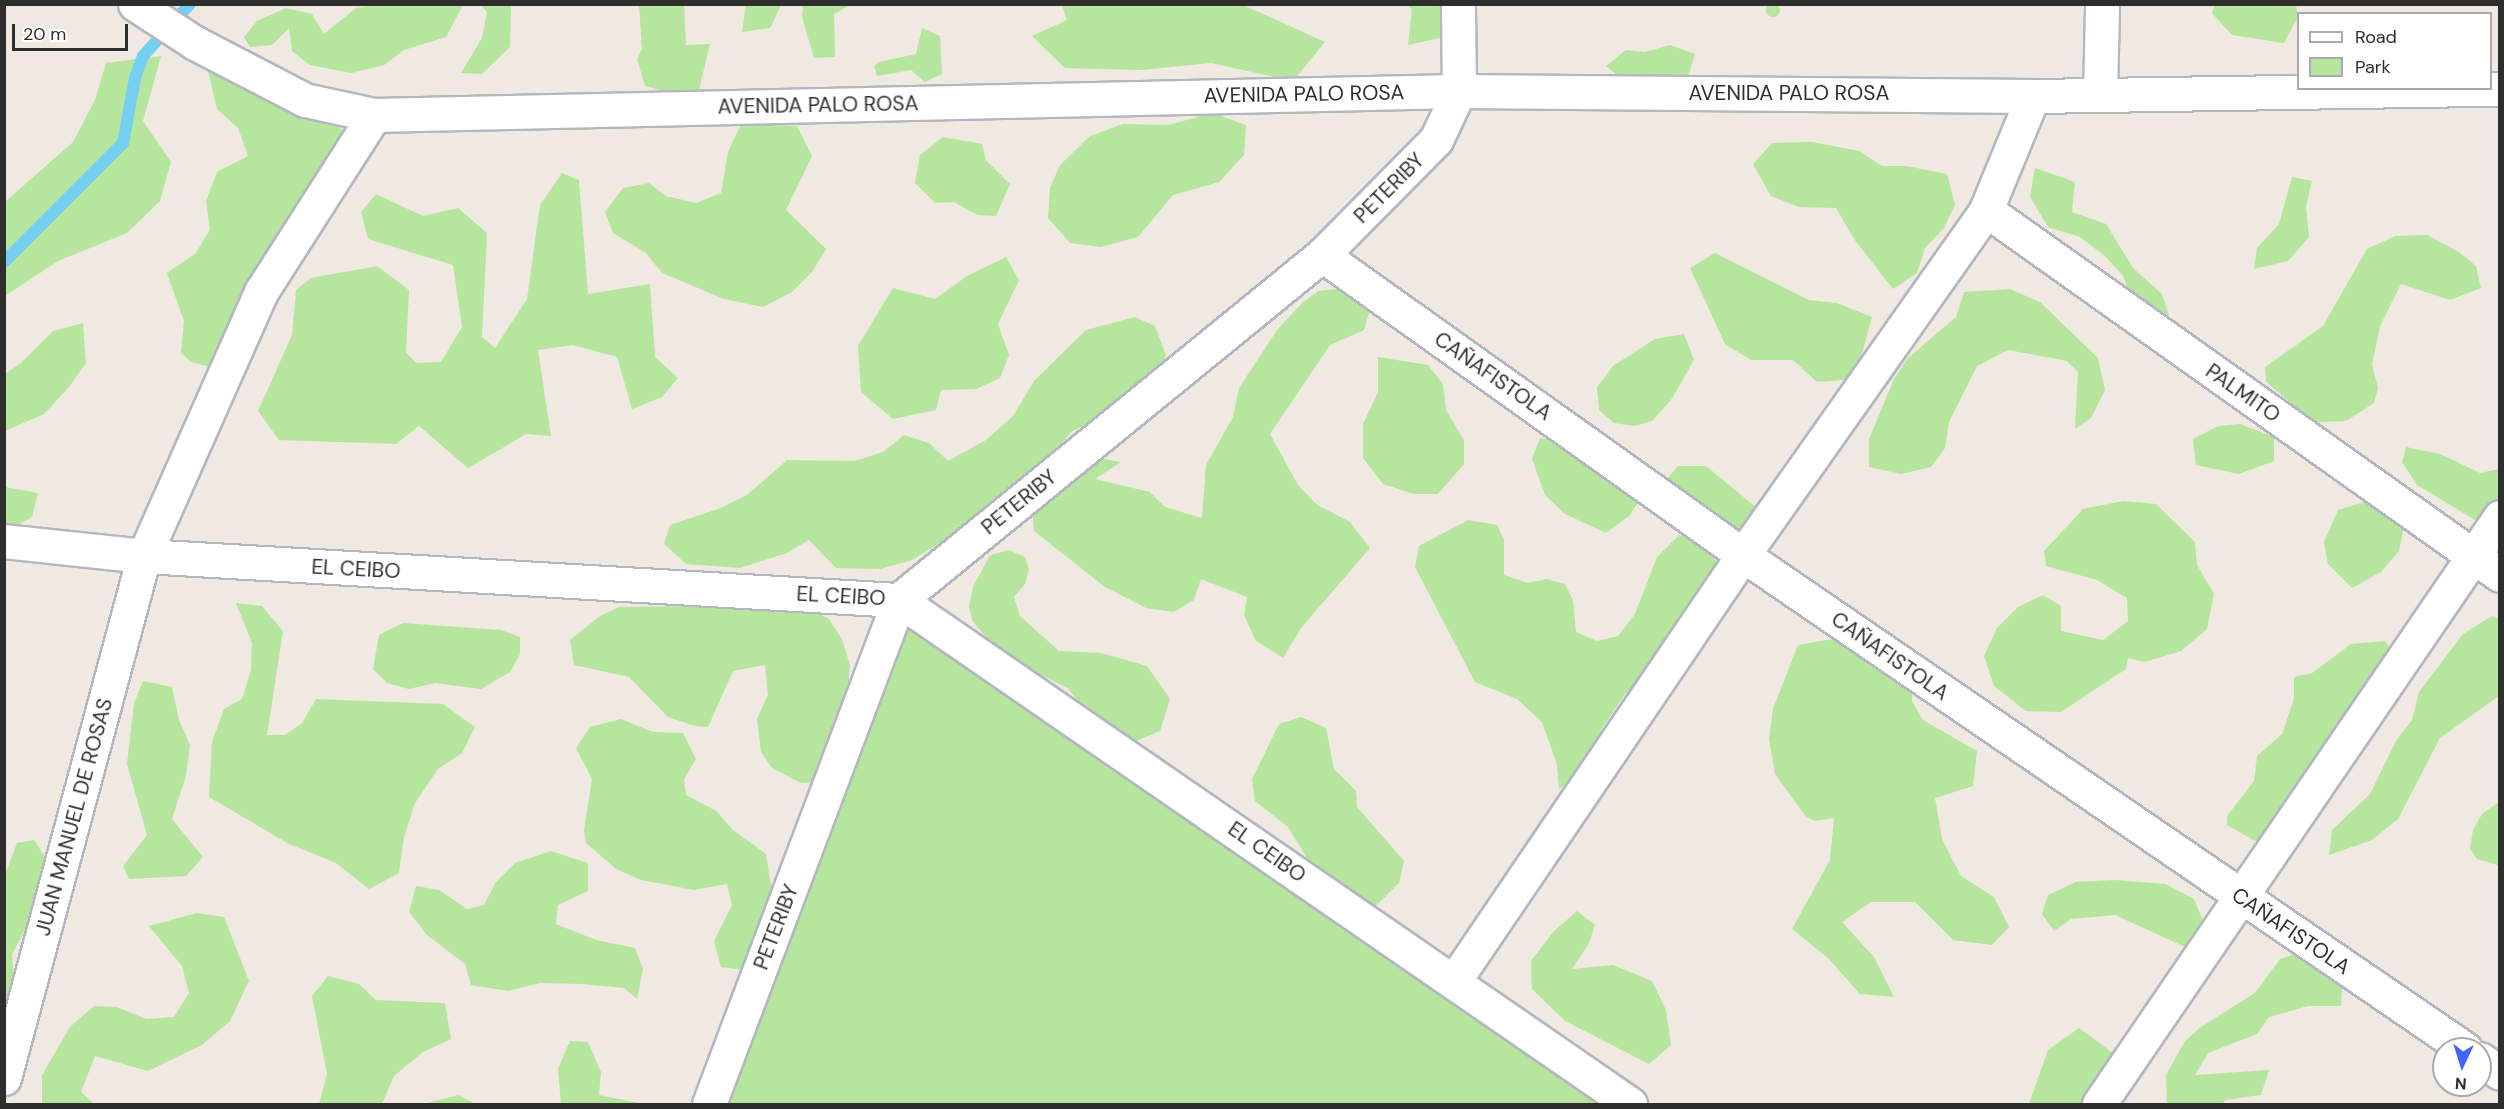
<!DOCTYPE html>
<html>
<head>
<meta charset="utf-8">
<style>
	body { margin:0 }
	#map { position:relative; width:2504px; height:1109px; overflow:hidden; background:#efe9e1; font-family:"DM Sans",sans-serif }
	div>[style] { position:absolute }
	.green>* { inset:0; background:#b6e59e }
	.round { border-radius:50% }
	.stream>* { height:12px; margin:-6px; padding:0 6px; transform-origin:6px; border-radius:6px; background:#75cff0 }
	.roads { filter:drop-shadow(2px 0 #b4b7c1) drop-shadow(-2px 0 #b4b7c1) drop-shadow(0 2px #b4b7c1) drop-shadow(0 -2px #b4b7c1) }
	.minor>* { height:33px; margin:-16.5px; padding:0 16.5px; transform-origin:16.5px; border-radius:16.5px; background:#fff }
	.secondary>* { height:33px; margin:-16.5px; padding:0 16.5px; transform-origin:16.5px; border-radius:16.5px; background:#fff }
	span { translate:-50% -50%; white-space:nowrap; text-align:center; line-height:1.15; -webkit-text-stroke:4.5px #fff; paint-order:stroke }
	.street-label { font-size:21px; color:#2e2e2e }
	.frame { position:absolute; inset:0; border:6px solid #2e2e2e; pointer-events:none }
	.legend { position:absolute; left:2297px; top:12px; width:195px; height:78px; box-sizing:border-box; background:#fff; border:2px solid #ababab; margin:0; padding:8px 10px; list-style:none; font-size:18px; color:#2e2e2e }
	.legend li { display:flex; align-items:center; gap:12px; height:30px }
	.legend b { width:30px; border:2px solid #ababab }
	.north { position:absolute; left:2432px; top:1037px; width:60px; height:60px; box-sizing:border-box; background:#fff; border:2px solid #ababab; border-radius:50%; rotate:184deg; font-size:16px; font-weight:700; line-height:24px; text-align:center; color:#2e2e2e }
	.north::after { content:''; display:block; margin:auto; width:21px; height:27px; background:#4264fb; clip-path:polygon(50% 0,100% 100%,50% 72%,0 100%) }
	.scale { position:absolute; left:12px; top:24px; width:116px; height:27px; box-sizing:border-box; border:3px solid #2e2e2e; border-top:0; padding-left:8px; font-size:18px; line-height:21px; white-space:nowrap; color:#2e2e2e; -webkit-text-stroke:4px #fff; paint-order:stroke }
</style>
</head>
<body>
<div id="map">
	<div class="green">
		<i class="round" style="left:1766px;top:3px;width:14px;height:14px"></i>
		<i style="clip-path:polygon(1241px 4px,1325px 42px,1293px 81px,1211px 63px,1141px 70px,1065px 68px,1032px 36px,1067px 20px,1062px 5px)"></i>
		<i style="clip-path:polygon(375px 5px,463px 5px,446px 37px,404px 50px,384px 65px,351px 73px,310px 65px,292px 51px,289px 28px,272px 45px,250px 47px,244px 37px,257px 21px,286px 8px,312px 14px,324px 34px,356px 8px)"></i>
		<i style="clip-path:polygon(481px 5px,511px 5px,510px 47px,482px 74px,461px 73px,482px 38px,487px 12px)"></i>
		<i style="clip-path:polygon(639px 5px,684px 5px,686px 45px,710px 44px,699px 90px,668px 92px,645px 86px,637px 59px,642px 49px)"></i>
		<i style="clip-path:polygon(746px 5px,746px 4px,781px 5px,770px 28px,742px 32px)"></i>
		<i style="clip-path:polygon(803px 5px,851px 5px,834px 14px,835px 57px,814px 58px,802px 17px)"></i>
		<i style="clip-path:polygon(1407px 5px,1470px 5px,1458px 34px,1408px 45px,1412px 9px)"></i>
		<i style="clip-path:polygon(2215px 5px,2296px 5px,2298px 17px,2284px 43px,2232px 35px,2212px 13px)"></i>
		<i style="clip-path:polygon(922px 28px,940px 36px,942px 74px,925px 82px,911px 70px,877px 76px,874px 66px,879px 62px,916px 54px)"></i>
		<i style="clip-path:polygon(1670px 45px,1695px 54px,1686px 83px,1624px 81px,1606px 66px,1626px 50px,1645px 52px)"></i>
		<i style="clip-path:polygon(161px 56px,143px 121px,171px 162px,160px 201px,127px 233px,58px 261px,5px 296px,5px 202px,73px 142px,95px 100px,106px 63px)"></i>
		<i style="clip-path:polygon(208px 71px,238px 73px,291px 115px,327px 117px,356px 142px,357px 173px,210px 367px,191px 362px,181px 353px,184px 321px,167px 273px,195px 254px,210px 230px,206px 201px,217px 172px,248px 156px,238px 128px,217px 109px)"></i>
		<i style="clip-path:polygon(1212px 113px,1246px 125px,1244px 155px,1219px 182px,1173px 195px,1138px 237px,1101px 247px,1070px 243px,1048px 218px,1050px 188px,1060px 165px,1090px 136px,1123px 124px,1168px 125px)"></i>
		<i style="clip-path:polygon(741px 124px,797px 126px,812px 156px,786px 210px,826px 249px,812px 272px,792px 292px,763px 307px,724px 299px,662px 273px,646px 253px,613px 233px,605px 212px,623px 188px,649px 183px,666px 196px,696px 203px,721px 193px,728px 152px)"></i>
		<i style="clip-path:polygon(943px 137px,982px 144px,986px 160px,1010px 184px,996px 216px,977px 215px,954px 202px,935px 203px,915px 183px,920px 155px)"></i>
		<i style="clip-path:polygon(1812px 142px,1859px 151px,1882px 166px,1907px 166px,1947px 174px,1955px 205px,1944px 228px,1925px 248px,1917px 273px,1893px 289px,1854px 239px,1836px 208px,1799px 207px,1771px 196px,1753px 164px,1772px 143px)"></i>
		<i style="clip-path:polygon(2035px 168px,2075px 182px,2072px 212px,2106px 224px,2133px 268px,2162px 294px,2169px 315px,2149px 318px,2135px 307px,2123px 276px,2105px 256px,2080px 237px,2048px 227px,2030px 197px)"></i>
		<i style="clip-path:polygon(562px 173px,579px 180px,588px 294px,650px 284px,655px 357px,678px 378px,662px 397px,632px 409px,617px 357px,573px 345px,538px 350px,551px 436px,526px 434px,468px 468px,419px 426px,396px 444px,279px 440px,258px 411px,292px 335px,296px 290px,311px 278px,377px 266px,388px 274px,409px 290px,406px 352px,416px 363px,441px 362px,462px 327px,453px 265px,368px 239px,361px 212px,376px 194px,423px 216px,458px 208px,487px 233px,482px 337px,495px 348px,527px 299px,540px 205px)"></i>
		<i style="clip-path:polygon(2292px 177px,2312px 181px,2306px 206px,2309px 237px,2288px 261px,2254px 269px,2257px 248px,2279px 224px)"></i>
		<i style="clip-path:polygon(2427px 235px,2459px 252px,2476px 266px,2481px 288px,2450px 300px,2401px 284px,2380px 326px,2372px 365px,2378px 388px,2374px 403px,2346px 421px,2305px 423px,2292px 404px,2266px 382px,2265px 367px,2323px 326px,2367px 249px,2395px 236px)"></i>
		<i style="clip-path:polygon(1715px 253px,1809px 300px,1837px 303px,1872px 317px,1855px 379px,1817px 382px,1793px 360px,1751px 360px,1725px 344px,1690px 268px)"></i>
		<i style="clip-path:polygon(1006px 257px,1019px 280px,998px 324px,1009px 355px,1000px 378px,976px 389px,941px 390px,936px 410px,893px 419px,861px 392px,858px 346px,893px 288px,935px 299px,967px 276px)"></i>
		<i style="clip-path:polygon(1344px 288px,1374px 296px,1364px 330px,1330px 345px,1270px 434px,1298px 485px,1316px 504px,1350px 522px,1370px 548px,1301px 628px,1283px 658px,1256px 641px,1244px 615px,1247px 597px,1201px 579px,1194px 600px,1174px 612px,1146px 608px,1105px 587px,1034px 531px,1032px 506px,1093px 457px,1121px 462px,1095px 479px,1150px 492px,1165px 507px,1202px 518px,1206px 465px,1233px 417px,1239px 388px,1277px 330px,1302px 303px,1318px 291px)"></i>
		<i style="clip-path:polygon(2010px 289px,2040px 302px,2098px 358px,2105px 390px,2091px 418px,2075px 429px,2078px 372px,2067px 361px,2008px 350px,1977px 366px,1949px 422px,1945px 448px,1931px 467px,1901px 474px,1869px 467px,1869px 439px,1894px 379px,1908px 358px,1956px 317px,1964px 292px)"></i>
		<i style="clip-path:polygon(1135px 317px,1155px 326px,1166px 355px,1155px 390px,1071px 432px,1022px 492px,912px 560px,880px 569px,836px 568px,809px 540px,787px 553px,740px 568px,686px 564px,664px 544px,670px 525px,721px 508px,747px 495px,787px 460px,855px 461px,883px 452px,904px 435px,929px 443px,948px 461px,986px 440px,1013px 416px,1034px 381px,1086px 330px)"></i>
		<i style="clip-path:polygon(83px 323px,86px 363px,69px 387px,44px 414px,5px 431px,5px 374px,21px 363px,53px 331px)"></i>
		<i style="clip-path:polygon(1684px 334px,1694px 360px,1671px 400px,1652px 421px,1634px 426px,1614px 423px,1599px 410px,1597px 387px,1613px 366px,1655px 339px)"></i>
		<i style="clip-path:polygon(1378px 357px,1428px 365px,1443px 384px,1446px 410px,1464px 440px,1464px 464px,1438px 494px,1414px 494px,1383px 484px,1363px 458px,1363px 424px,1378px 392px)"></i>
		<i style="clip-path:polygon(2240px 424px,2274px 437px,2274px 461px,2239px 474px,2196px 465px,2193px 439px,2218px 426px)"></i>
		<i style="clip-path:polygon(1540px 438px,1605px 450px,1646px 490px,1629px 516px,1606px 533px,1565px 514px,1545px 495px,1532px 459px)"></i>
		<i style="clip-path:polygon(2406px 447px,2440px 454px,2480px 473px,2499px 469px,2499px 519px,2475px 520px,2417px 485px,2402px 462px)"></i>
		<i style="clip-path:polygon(1678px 466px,1706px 466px,1757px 508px,1752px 523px,1725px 532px,1669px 493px,1668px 478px)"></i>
		<i style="clip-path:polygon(5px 487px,38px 493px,32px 517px,5px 532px)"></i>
		<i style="clip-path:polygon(2123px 501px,2156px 504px,2195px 542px,2197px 565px,2214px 594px,2207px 629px,2181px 651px,2145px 662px,2128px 658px,2126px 669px,2061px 712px,2026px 711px,1994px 686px,1984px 656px,1997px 628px,2018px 607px,2043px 595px,2061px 606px,2061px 631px,2103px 640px,2128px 621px,2127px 598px,2097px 580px,2046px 566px,2044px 551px,2083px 509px)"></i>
		<i style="clip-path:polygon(2367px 501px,2389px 504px,2405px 522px,2399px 551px,2381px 572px,2352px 588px,2328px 564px,2324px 542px,2338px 510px)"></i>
		<i style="clip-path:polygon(1468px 520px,1497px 525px,1504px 540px,1504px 575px,1528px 583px,1546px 579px,1565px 584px,1573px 600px,1576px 632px,1597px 641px,1618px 636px,1635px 614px,1657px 557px,1679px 535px,1698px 540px,1715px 559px,1722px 577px,1644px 675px,1625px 694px,1601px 730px,1586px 769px,1559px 789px,1557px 765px,1542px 722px,1517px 699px,1475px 682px,1415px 567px,1419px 546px)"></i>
		<i style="clip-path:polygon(1009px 550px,1025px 557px,1029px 569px,1025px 584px,1014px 597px,1020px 616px,1059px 651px,1101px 653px,1147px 666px,1170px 699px,1160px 731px,1134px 742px,1093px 721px,1068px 688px,1022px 666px,988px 640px,972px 620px,969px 606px,973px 587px,990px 555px)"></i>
		<i style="clip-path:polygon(899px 600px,1307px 879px,1307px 858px,1288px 827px,1255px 801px,1252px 779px,1279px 724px,1301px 717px,1326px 728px,1334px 769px,1356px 791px,1357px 807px,1404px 861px,1399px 883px,1378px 904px,1357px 914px,1630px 1104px,709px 1104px,758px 972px,721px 967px,714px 941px,732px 905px,727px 884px,694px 890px,641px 880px,616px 869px,586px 843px,584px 830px,592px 779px,576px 748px,590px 727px,621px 719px,653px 732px,683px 733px,696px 759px,684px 779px,686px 795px,716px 811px,733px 830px,766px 854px,770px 880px,782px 910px,821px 782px,801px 783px,772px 768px,761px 752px,757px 719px,768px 695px,765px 665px,733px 671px,708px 727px,695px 726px,668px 717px,629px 677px,574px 665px,570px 640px,600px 616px,619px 607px,797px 605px,828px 618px,842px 639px,850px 665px,845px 724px)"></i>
		<i style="clip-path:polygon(236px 603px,262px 606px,283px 631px,267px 735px,285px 735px,302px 723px,316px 699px,443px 704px,475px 727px,462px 753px,438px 769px,415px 803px,404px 837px,399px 873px,369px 889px,336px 863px,289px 844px,209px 797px,212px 742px,224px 709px,242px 699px,251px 670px,252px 643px)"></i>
		<i style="clip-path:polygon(2492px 616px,2499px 619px,2499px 696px,2440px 738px,2398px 819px,2372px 840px,2329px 855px,2332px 830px,2370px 794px,2396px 741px,2412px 720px,2419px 692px,2463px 634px)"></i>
		<i style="clip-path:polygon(403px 623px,501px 630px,520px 637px,520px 654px,510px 672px,481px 689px,435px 683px,409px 689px,387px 683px,373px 669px,379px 635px)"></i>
		<i style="clip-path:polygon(1855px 635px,1913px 667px,1912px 701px,1923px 720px,1977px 751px,1973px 786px,1935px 798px,1942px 839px,1961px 876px,1994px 897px,2009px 927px,1992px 945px,1953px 940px,1915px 902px,1871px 902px,1842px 922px,1874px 957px,1894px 997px,1860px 994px,1828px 958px,1792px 929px,1830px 860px,1834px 818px,1815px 821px,1806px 817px,1775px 774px,1769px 739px,1773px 709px,1798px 645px)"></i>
		<i style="clip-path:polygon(2385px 641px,2392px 651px,2285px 823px,2255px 841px,2227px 825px,2227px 816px,2254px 781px,2257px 756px,2282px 734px,2294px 699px,2294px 677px,2312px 673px,2351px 644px)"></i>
		<i style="clip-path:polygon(143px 681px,172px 687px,179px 720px,190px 745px,186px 776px,172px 819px,203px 857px,186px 876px,129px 879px,123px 866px,147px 835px,127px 764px,134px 703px)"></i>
		<i style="clip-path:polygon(2499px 802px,2500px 865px,2498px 865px,2477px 859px,2470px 849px,2473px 830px,2482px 814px)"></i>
		<i style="clip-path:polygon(34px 840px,50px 864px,41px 901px,12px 954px,14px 983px,5px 1003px,5px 875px,17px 843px)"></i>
		<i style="clip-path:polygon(551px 851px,588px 863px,588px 891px,558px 905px,556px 924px,596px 940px,635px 948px,643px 969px,637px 999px,624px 988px,582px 984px,540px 983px,508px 991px,471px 985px,465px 964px,427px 935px,409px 912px,416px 886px,439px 890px,467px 909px,484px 905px,496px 882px,515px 863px)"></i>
		<i style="clip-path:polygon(2115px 880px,2165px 884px,2194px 899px,2203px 921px,2185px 947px,2115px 915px,2071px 919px,2054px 931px,2042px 914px,2048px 895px,2076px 882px)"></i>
		<i style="clip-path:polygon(1577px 911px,1595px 925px,1589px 943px,1572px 969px,1613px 965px,1652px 981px,1666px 1010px,1671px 1045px,1649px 1064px,1565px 1021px,1532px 989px,1531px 961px,1554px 931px)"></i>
		<i style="clip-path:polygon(197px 913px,224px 917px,249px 981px,230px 1021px,202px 1045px,148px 1071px,95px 1056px,81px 1092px,94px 1104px,42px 1104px,42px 1075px,70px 1027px,94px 1006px,117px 1007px,146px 1019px,174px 1017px,189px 993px,182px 966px,149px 926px)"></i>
		<i style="clip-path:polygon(2300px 952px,2343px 976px,2341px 1006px,2308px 1006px,2269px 1017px,2257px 1034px,2208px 1053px,2195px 1075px,2269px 1070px,2261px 1095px,2225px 1100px,2223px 1104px,2167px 1104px,2166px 1075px,2185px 1041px,2201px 1027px,2255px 993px,2280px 959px)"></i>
		<i style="clip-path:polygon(328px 976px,359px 984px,376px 1000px,445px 1003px,451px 1039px,423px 1052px,394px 1076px,382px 1104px,319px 1104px,327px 1074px,312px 996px)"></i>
		<i style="clip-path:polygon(2079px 1028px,2113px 1053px,2102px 1079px,2084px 1104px,2029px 1104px,2048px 1050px)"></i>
		<i style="clip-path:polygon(570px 1041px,588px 1042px,601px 1072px,599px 1095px,644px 1104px,561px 1104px,558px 1069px)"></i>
		<i style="clip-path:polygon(459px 1095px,475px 1104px,423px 1104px)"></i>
	</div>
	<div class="stream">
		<i style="left:4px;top:262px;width:168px;rotate:-45deg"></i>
		<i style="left:123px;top:143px;width:66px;rotate:-79.5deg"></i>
		<i style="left:135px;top:78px;width:23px;rotate:-70deg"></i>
		<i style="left:143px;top:56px;width:70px;rotate:-47.9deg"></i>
	</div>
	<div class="roads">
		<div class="minor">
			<i style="left:2100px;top:95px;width:91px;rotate:-88.7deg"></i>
			<i style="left:1986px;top:210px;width:630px;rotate:35.38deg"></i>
			<i style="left:1322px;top:255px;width:517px;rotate:35.47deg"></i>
			<i style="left:1743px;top:555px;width:875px;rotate:34.38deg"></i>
			<i style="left:4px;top:541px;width:141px;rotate:6.1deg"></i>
			<i style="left:144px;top:556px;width:756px;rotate:3.34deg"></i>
			<i style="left:899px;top:600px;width:888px;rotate:34.58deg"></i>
			<i style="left:1454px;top:981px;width:515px;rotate:-55.85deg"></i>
			<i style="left:1743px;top:555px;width:422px;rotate:-54.8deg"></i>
			<i style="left:1986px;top:210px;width:123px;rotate:-67.6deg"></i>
			<i style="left:2480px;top:1059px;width:24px;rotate:35deg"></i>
			<i style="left:4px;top:1078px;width:540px;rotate:-74.99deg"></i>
			<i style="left:144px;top:556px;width:289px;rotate:-66.1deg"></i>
			<i style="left:261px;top:292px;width:210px;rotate:-57.4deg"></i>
			<i style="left:709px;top:1104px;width:539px;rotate:-69.34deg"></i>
			<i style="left:899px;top:600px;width:546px;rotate:-39.2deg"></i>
			<i style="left:1322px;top:255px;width:162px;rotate:-45.3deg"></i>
			<i style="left:1436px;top:140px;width:54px;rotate:-64.9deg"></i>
			<i style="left:1459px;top:91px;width:87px;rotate:-90.7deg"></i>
			<i style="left:2099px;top:1104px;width:711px;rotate:-55.66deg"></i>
		</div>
		<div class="secondary">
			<i style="left:135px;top:4px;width:72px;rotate:33deg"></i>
			<i style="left:195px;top:43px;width:124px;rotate:27.4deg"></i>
			<i style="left:305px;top:100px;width:71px;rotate:12.3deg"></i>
			<i style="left:374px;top:115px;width:1085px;rotate:-1.27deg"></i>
			<i style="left:1459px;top:91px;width:574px;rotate:0.5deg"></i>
			<i style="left:2033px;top:96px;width:467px;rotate:-0.9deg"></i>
		</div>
	</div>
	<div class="street-label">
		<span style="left:1789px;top:93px">AVENIDA PALO ROSA</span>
		<span style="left:1304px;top:94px;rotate:-1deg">AVENIDA PALO ROSA</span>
		<span style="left:818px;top:105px;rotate:-1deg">AVENIDA PALO ROSA</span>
		<span style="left:1389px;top:188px;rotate:-45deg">PETERIBY</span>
		<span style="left:1493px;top:376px;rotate:35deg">CAÑAFISTOLA</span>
		<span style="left:2243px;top:393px;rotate:35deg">PALMITO</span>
		<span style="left:1019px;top:502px;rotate:-39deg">PETERIBY</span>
		<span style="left:356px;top:569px;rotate:3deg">EL CEIBO</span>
		<span style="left:841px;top:596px;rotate:3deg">EL CEIBO</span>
		<span style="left:1890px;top:656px;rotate:35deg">CAÑAFISTOLA</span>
		<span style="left:74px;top:817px;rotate:-75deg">JUAN MANUEL DE ROSAS</span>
		<span style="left:1267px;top:852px;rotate:35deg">EL CEIBO</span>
		<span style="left:776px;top:927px;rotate:-69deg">PETERIBY</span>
		<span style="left:2291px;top:931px;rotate:34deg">CAÑAFISTOLA</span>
	</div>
	<div class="frame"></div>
	<ul class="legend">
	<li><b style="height:8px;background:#fff"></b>Road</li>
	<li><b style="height:16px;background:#b6e59e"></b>Park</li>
	</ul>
	<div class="north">N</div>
	<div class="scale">20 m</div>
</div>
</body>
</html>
